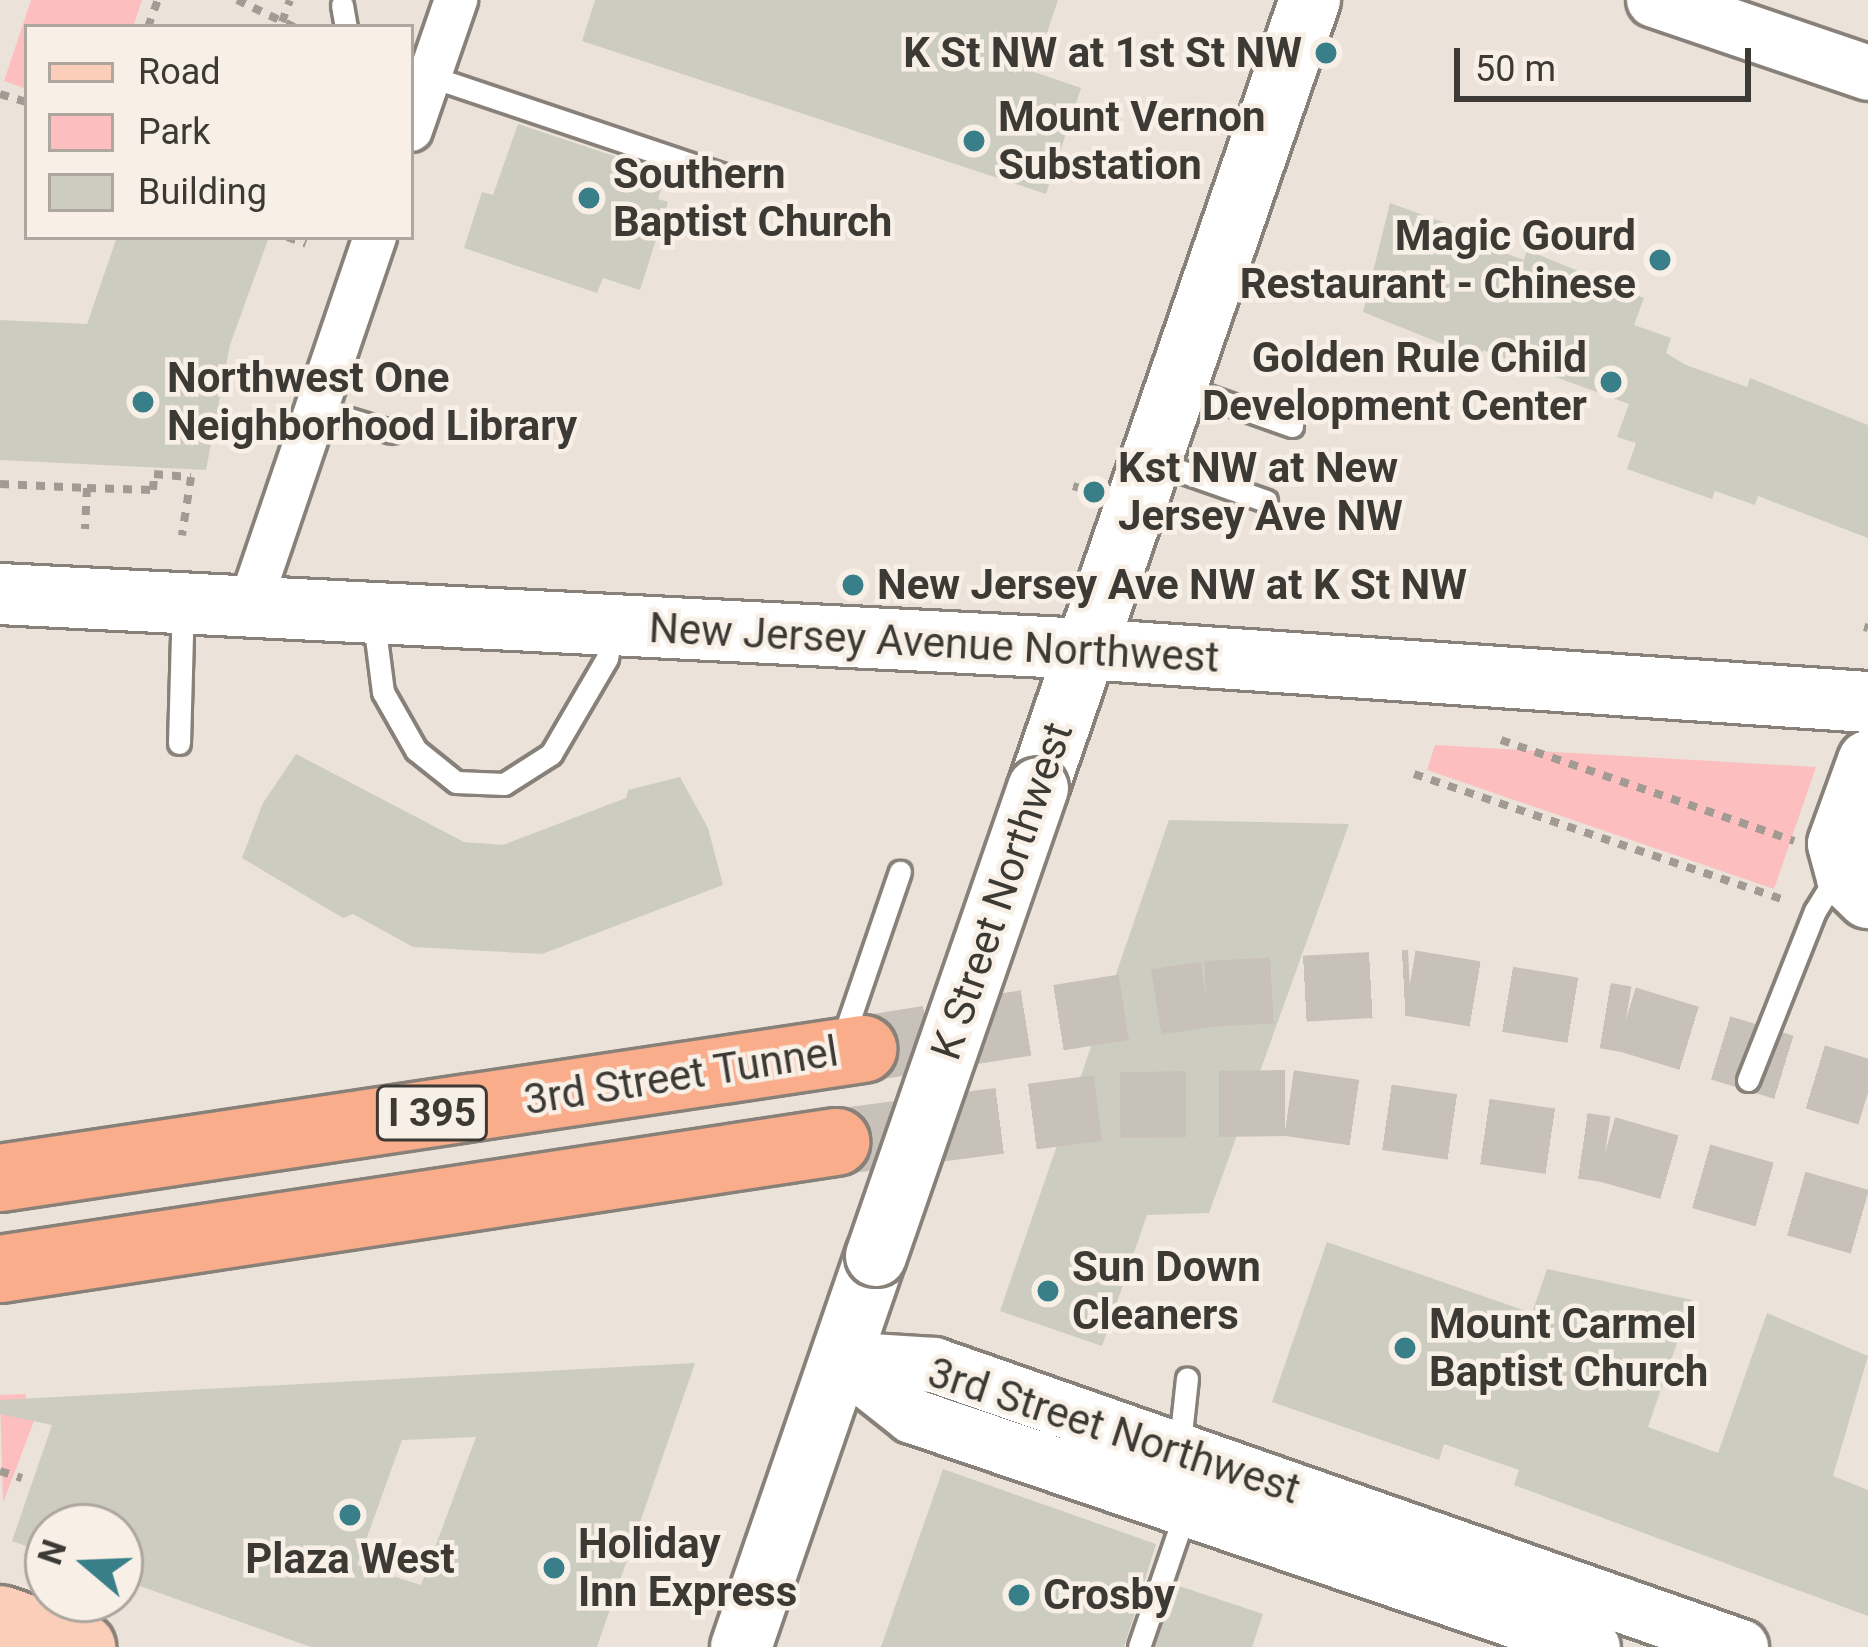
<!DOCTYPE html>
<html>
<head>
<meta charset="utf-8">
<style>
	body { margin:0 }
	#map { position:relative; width:1868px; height:1647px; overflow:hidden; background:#ebe3da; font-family:Roboto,sans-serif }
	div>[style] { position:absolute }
	.green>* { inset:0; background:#fcbebe }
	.building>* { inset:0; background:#cdccc0 }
	.motorway-tunnel>* { height:66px; margin-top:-33px; transform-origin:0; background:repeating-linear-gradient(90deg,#c8c1b9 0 66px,transparent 0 99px) }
	.path>* { height:8px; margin-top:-4px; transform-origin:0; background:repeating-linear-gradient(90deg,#a19b94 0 9px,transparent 0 18px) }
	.roads { filter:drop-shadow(3px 0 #888179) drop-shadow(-3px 0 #888179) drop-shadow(0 3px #888179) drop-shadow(0 -3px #888179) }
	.service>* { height:21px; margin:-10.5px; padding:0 10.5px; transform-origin:10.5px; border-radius:10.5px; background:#fff }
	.minor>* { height:42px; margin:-21px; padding:0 21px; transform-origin:21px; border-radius:21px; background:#fff }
	.tertiary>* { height:54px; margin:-27px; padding:0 27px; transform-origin:27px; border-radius:27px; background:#fff }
	.secondary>* { height:60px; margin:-30px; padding:0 30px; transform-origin:30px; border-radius:30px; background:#fff }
	.primary>* { height:66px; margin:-33px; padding:0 33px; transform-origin:33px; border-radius:33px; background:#fbceb9 }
	.motorway>* { height:66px; margin:-33px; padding:0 33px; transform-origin:33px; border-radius:33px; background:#f9ad8a }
	.bridges { filter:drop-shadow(3px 0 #888179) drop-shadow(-3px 0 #888179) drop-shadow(0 3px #888179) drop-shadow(0 -3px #888179) }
	.secondary-bridge>* { height:60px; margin:-30px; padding:0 30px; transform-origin:30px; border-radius:30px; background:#fff }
	.dots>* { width:33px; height:33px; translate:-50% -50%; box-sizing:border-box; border:6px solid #f8f0e7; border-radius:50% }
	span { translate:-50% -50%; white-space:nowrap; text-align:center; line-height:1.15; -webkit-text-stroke:9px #f8f0e7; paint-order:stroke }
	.shield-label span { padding:3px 9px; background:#f8f0e7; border:3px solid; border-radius:9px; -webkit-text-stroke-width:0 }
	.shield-label { font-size:39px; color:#3d3a36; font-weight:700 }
	.poi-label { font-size:42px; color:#3d3a36; font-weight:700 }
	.right { translate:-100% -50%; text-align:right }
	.left { translate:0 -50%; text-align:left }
	.street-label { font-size:42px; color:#3d3a36 }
	.legend { position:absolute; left:24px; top:24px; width:390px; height:216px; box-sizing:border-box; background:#f8f0e7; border:3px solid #ada7a0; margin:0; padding:15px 21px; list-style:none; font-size:36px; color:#3d3a36 }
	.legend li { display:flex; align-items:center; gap:24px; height:60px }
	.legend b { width:60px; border:3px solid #ada7a0 }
	.north { position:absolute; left:24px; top:1503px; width:120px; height:120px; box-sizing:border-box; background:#f8f0e7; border:3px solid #ada7a0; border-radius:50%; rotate:289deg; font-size:33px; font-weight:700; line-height:48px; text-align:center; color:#3d3a36 }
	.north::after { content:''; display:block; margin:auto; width:42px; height:54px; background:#397f8a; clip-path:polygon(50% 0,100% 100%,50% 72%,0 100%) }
	.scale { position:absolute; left:1454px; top:48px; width:297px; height:54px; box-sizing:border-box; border:6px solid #3d3a36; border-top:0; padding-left:15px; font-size:36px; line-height:42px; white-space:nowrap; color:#3d3a36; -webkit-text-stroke:9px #f8f0e7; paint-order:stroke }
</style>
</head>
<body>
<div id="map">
	<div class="green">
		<i style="clip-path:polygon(31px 0,142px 0,133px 27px,27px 27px,27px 89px,4px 81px)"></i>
		<i style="clip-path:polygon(1435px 745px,1816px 767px,1774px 889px,1427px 770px)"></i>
		<i style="clip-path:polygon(25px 1394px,34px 1421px,3px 1503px,0 1395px)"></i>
	</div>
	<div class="building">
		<i style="clip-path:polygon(595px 0,1058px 0,1034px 72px,1081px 88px,1046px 194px,582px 41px)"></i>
		<i style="clip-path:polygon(518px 124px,641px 165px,638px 175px,663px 183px,658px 199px,668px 202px,640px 290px,603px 278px,597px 293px,464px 248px,482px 192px,493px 195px)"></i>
		<i style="clip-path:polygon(1390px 203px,1465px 230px,1462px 238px,1524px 260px,1527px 250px,1644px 298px,1634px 325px,1671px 338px,1666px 353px,1686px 365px,1747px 387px,1750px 378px,1868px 425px,1868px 538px,1758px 496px,1755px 505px,1715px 491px,1712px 499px,1627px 469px,1636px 443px,1617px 437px,1629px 404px,1483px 350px,1480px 359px,1363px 312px)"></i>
		<i style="clip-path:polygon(117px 237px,269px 237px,230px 345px,206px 470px,0 460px,0 320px,87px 324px)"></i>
		<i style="clip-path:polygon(296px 754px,464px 842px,503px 845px,626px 798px,628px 790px,680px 777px,708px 828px,723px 885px,542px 954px,413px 947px,353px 914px,343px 918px,242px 858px,263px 803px)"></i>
		<i style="clip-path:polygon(1169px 820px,1349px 824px,1209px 1213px,1147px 1215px,1102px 1346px,1000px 1311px)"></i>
		<i style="clip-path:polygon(1327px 1242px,1532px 1313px,1547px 1269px,1692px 1300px,1648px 1427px,1718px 1453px,1767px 1313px,1868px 1356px,1833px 1476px,1868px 1490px,1868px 1616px,1514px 1485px,1519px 1470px,1444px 1444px,1439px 1460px,1272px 1402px)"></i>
		<i style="clip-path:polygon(evenodd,695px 1363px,597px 1647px,311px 1647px,120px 1579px,120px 1527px,48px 1527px,48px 1554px,12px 1541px,52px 1425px,0 1414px,0 1400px,695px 1363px,476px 1437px,421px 1585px,357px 1565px,402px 1440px,476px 1437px)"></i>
		<i style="clip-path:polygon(943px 1469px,1156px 1544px,1124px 1647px,881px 1647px)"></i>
		<i style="clip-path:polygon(1176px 1585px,1263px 1614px,1252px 1647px,1155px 1647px)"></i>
	</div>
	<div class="motorway-tunnel">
		<i style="left:863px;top:1049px;width:347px;rotate:-9.1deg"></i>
		<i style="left:1206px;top:994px;width:204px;rotate:-3.1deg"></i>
		<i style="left:1410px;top:983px;width:219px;rotate:9.5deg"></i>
		<i style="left:1626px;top:1019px;width:253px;rotate:17deg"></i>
		<i style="left:836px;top:1142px;width:286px;rotate:-7.4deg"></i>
		<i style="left:1120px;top:1105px;width:169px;rotate:-0.7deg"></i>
		<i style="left:1289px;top:1103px;width:320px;rotate:8.3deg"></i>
		<i style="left:1606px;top:1149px;width:273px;rotate:16deg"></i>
	</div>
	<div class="path">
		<i style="left:237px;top:0;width:63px;rotate:25.3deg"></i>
		<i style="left:282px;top:22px;width:23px;rotate:-70deg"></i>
		<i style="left:148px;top:27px;width:29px;rotate:-70deg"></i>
		<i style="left:0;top:94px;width:28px;rotate:17deg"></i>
		<i style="left:287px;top:237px;width:20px;rotate:20deg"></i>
		<i style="left:0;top:484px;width:87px;rotate:2.6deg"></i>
		<i style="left:87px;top:488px;width:41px;rotate:92.8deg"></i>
		<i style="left:1073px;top:486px;width:21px;rotate:17deg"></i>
		<i style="left:87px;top:488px;width:66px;rotate:1.7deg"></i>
		<i style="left:153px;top:490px;width:16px;rotate:-86deg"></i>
		<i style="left:154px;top:474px;width:37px;rotate:5deg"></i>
		<i style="left:191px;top:477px;width:59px;rotate:98.8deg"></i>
		<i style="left:1864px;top:627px;width:4px;rotate:14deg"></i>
		<i style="left:1501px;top:740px;width:310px;rotate:19deg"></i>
		<i style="left:1414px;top:774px;width:389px;rotate:18.8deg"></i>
		<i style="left:0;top:1471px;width:23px;rotate:18deg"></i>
	</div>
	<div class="roads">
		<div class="service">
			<i style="left:342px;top:5px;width:22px;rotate:80deg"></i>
			<i style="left:429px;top:76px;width:311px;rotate:18.6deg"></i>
			<i style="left:1179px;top:386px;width:120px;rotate:19.5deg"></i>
			<i style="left:316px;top:409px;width:79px;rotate:16.8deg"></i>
			<i style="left:1152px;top:461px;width:121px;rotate:19.3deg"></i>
			<i style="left:373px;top:614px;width:79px;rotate:82.7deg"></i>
			<i style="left:383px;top:692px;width:67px;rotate:60.4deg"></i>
			<i style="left:416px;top:750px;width:51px;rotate:38.7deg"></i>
			<i style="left:456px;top:782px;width:48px;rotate:2.4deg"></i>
			<i style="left:504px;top:784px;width:56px;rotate:-32.6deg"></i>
			<i style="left:551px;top:754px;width:111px;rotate:-59.7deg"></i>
			<i style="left:607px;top:658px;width:32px;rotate:-79deg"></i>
			<i style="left:179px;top:743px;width:139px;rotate:-88.4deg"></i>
			<i style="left:842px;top:1041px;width:179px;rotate:-71.1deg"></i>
			<i style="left:1748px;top:1080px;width:182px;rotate:-68.4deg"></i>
			<i style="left:1815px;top:911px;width:44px;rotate:-58.1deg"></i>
			<i style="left:1179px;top:1452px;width:74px;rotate:-83.8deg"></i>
			<i style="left:1139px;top:1647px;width:145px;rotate:-71.1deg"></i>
		</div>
		<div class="minor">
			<i style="left:411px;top:130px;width:138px;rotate:-70.9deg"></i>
			<i style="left:249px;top:607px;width:391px;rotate:-71.2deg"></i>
		</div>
		<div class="tertiary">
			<i style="left:1654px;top:0;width:226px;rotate:18.8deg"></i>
			<i style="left:840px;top:1359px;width:94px;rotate:3.7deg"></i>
			<i style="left:934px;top:1365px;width:855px;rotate:19.26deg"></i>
			<i style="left:840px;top:1359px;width:92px;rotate:38.4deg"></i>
			<i style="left:912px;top:1416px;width:719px;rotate:18.74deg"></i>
		</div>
		<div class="secondary">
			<i style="left:0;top:594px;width:1087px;rotate:2.9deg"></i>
			<i style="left:1086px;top:649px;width:784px;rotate:3.88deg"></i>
			<i style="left:1868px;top:761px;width:88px;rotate:109.9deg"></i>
			<i style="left:1838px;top:844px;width:35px;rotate:75deg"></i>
			<i style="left:1847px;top:878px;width:29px;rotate:44deg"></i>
			<i style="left:1038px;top:788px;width:834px;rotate:-70.96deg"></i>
			<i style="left:741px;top:1647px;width:414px;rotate:-71deg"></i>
		</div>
		<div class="primary">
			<i style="left:0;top:1619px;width:87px;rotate:18.9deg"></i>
		</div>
		<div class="motorway">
			<i style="left:0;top:1178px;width:873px;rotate:-8.5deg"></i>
			<i style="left:0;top:1269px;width:846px;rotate:-8.64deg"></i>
		</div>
	</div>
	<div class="bridges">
		<div class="secondary-bridge">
			<i style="left:876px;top:1256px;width:495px;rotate:-70.9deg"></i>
		</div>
	</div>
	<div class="dots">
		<i style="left:1326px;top:53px;background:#397f8a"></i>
		<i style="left:974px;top:141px;background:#397f8a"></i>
		<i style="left:589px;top:198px;background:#397f8a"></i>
		<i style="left:1660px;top:260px;background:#397f8a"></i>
		<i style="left:1611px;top:382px;background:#397f8a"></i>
		<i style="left:143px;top:402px;background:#397f8a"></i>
		<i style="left:1094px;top:492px;background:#397f8a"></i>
		<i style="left:853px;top:585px;background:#397f8a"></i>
		<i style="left:1048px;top:1291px;background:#397f8a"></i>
		<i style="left:1405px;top:1348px;background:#397f8a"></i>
		<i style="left:350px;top:1515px;background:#397f8a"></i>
		<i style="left:554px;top:1568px;background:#397f8a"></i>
		<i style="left:1019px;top:1595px;background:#397f8a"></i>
	</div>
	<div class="shield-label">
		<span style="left:432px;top:1113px">I 395</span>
	</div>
	<div class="poi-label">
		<span class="right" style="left:1302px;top:53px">K St NW at 1st St NW</span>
		<span class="left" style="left:998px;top:141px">Mount Vernon<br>Substation</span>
		<span class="left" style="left:613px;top:198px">Southern<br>Baptist Church</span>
		<span class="right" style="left:1636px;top:260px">Magic Gourd<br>Restaurant - Chinese</span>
		<span class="right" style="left:1587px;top:382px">Golden Rule Child<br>Development Center</span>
		<span class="left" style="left:167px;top:402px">Northwest One<br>Neighborhood Library</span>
		<span class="left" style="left:1118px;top:492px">Kst NW at New<br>Jersey Ave NW</span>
		<span class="left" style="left:877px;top:585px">New Jersey Ave NW at K St NW</span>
		<span class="left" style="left:1072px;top:1291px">Sun Down<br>Cleaners</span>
		<span class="left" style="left:1429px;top:1348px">Mount Carmel<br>Baptist Church</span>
		<span class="left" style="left:578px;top:1568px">Holiday<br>Inn Express</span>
		<span style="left:350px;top:1559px">Plaza West</span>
		<span class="left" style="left:1043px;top:1595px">Crosby</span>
	</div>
	<div class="street-label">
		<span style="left:934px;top:643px;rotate:3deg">New Jersey Avenue Northwest</span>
		<span style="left:1002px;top:891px;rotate:-71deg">K Street Northwest</span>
		<span style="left:681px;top:1076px;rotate:-9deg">3rd Street Tunnel</span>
		<span style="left:1114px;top:1431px;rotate:18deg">3rd Street Northwest</span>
	</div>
	<ul class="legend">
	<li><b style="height:15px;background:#fbceb9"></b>Road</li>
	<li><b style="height:33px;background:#fcbebe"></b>Park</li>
	<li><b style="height:33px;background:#cdccc0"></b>Building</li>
	</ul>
	<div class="north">N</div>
	<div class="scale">50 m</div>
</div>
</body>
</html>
